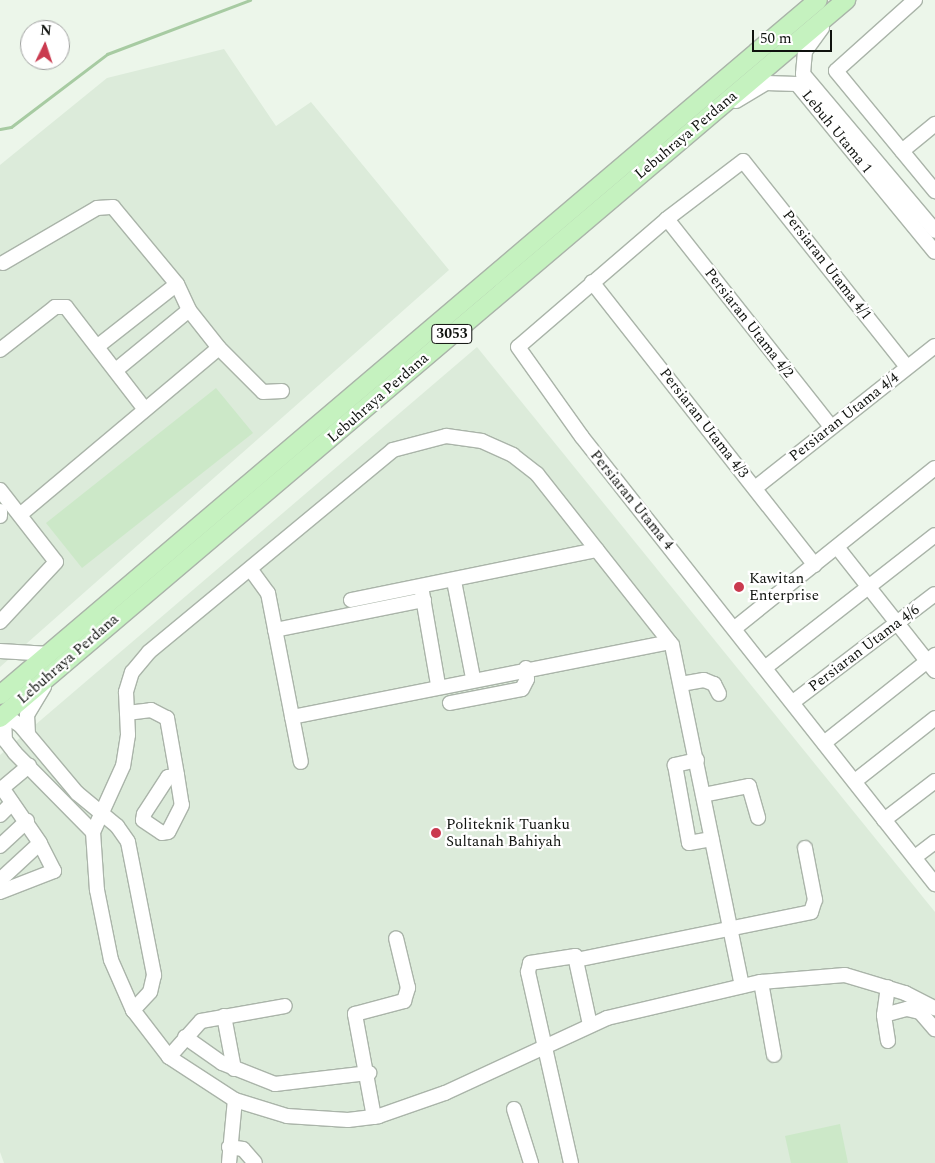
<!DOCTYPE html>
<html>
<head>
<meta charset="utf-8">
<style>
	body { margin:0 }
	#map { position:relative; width:935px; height:1163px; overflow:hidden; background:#ecf6ea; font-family:Spectral,serif }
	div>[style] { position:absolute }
	.built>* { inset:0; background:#dcebda }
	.green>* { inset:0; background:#cce8c8 }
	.stream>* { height:3px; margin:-1.5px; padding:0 1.5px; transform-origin:1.5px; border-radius:1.5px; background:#a7cba2 }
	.roads { filter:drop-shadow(1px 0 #aab4a9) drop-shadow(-1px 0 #aab4a9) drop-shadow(0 1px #aab4a9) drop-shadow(0 -1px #aab4a9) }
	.minor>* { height:14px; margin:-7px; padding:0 7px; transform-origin:7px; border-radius:7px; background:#fff }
	.major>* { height:18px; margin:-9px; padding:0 9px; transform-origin:9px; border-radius:9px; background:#c5f2bf }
	.dots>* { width:14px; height:14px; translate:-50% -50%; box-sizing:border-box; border:2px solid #fff; border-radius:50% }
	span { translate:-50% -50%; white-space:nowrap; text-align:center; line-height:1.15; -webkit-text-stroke:4.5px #fff; paint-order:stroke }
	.shield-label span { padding:1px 4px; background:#fff; border:1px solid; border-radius:4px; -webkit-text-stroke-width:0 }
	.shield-label { font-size:14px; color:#0f120e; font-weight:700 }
	.street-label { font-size:15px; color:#0f120e }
	.poi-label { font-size:15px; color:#0f120e }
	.left { translate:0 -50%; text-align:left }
	.north { position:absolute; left:20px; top:20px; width:50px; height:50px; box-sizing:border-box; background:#fff; border:1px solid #9fa09f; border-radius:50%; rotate:4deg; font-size:14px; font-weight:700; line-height:20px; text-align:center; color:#0f120e }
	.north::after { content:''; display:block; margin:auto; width:18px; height:22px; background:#ca3a4f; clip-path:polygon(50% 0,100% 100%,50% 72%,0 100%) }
	.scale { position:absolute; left:752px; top:30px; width:80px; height:22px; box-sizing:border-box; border:2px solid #0f120e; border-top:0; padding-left:6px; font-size:15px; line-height:18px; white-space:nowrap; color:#0f120e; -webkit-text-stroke:4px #fff; paint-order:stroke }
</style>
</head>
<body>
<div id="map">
	<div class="built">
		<i style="clip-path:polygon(224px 49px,276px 126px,311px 102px,449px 270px,0 667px,0 165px,107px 78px)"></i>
		<i style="clip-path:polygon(477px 347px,935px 912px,935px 1163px,4px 1163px,0 1152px,0 755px)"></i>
	</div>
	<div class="green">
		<i style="clip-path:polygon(216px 388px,253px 433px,82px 568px,46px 523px)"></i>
		<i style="clip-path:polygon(840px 1124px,848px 1163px,791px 1163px,785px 1136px)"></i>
	</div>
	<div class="stream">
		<i style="left:0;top:129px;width:11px;rotate:-10deg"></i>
		<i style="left:11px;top:127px;width:121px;rotate:-37.2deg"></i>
		<i style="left:107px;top:54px;width:153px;rotate:-20.7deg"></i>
	</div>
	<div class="roads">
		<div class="minor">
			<i style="left:915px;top:0;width:106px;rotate:138.1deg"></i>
			<i style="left:836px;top:71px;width:156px;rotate:50.5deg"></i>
			<i style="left:822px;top:28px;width:29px;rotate:126deg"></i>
			<i style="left:805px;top:51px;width:23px;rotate:95deg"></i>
			<i style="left:803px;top:74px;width:205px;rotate:49.9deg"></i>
			<i style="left:736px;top:101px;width:35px;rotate:-31deg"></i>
			<i style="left:766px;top:83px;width:31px;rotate:2deg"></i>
			<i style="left:797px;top:84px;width:217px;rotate:50.6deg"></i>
			<i style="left:902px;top:151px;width:43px;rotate:-39.3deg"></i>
			<i style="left:667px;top:219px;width:265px;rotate:51.7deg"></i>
			<i style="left:3px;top:263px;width:109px;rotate:-30.3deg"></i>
			<i style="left:97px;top:208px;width:16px;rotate:-4deg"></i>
			<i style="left:113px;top:207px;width:100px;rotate:50.3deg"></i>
			<i style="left:177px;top:284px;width:29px;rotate:65deg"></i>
			<i style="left:189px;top:310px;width:48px;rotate:51.7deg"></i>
			<i style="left:219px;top:348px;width:62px;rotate:45deg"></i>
			<i style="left:263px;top:392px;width:19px;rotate:-3deg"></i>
			<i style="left:592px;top:282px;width:360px;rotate:51.8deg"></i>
			<i style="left:98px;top:346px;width:100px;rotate:-38.1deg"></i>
			<i style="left:0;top:350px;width:70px;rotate:-38deg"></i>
			<i style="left:55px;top:307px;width:11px"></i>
			<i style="left:66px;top:307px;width:126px;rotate:52.4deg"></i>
			<i style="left:907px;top:367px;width:263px;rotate:-128.5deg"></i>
			<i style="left:743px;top:161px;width:96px;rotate:142.7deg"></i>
			<i style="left:667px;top:219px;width:196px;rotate:139.3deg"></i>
			<i style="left:518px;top:347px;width:110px;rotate:54.6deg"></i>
			<i style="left:582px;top:437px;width:570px;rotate:51.7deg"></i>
			<i style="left:116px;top:370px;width:94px;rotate:-39.4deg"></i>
			<i style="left:755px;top:488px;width:229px;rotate:-38.3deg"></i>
			<i style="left:0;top:490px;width:91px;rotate:52.1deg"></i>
			<i style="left:56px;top:562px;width:82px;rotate:133deg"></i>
			<i style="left:0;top:511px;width:5px;rotate:90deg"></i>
			<i style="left:21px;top:514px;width:258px;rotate:-40deg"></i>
			<i style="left:837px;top:547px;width:158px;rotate:51.7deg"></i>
			<i style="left:251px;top:570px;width:29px;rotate:54deg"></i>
			<i style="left:268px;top:593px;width:172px;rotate:79deg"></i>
			<i style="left:454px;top:581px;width:99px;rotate:78.9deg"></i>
			<i style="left:422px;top:592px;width:94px;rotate:80.2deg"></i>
			<i style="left:351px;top:600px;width:251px;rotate:-11.5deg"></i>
			<i style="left:735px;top:628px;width:256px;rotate:-38.7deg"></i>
			<i style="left:275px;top:630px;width:152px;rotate:-11.4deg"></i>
			<i style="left:0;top:651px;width:50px;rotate:3.4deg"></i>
			<i style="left:766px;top:667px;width:214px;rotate:-38deg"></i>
			<i style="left:681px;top:684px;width:23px;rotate:-10deg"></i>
			<i style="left:704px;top:680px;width:11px;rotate:22deg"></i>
			<i style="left:714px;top:684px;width:11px;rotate:63deg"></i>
			<i style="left:793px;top:702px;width:178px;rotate:-37.3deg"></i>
			<i style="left:450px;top:703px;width:73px;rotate:-11deg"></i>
			<i style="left:522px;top:689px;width:11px;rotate:-63deg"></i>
			<i style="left:527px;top:679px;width:11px;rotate:-95deg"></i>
			<i style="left:127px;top:713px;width:24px;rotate:-7deg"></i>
			<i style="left:151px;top:710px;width:18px;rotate:27deg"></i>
			<i style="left:167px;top:718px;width:58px;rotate:80deg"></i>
			<i style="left:177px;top:775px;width:30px;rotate:81deg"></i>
			<i style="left:182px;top:805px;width:30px;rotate:117deg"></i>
			<i style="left:168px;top:832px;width:6px;rotate:171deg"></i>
			<i style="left:162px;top:833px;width:23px;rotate:-146deg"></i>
			<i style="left:143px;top:820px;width:6px;rotate:-81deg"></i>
			<i style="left:144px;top:814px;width:44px;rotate:-57deg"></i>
			<i style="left:168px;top:777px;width:9px;rotate:-13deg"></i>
			<i style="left:4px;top:715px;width:19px;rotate:32deg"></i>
			<i style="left:20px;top:725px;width:89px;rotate:50deg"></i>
			<i style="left:77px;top:793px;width:52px;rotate:39.5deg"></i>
			<i style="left:117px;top:826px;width:19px;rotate:55deg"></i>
			<i style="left:128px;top:842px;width:136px;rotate:78.9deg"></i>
			<i style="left:154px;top:975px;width:17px;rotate:103deg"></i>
			<i style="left:150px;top:992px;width:25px;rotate:133deg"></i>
			<i style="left:4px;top:715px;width:25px;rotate:88deg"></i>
			<i style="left:5px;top:740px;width:16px;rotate:52deg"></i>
			<i style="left:15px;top:753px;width:111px;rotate:45.4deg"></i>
			<i style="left:292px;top:717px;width:385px;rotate:-11.2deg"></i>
			<i style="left:28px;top:734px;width:19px;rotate:-93deg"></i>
			<i style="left:27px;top:715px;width:33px;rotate:-59deg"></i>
			<i style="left:824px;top:743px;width:142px;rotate:-38.4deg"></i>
			<i style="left:697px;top:760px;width:23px;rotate:167deg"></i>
			<i style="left:675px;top:765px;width:79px;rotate:79.8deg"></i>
			<i style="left:689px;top:843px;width:23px;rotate:-10deg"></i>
			<i style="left:855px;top:781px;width:102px;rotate:-38.2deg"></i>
			<i style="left:0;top:790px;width:38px;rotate:-40deg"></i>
			<i style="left:703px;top:795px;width:47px;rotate:-11.1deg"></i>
			<i style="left:749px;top:786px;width:33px;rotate:74deg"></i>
			<i style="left:0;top:815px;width:17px;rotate:-45deg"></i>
			<i style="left:884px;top:820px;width:64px;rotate:-37.4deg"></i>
			<i style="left:0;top:846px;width:37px;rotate:-43deg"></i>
			<i style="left:915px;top:857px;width:25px;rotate:-37deg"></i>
			<i style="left:0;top:880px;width:54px;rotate:-42.8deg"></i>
			<i style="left:40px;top:843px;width:67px;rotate:-124.6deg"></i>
			<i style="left:0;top:892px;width:58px;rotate:-21.3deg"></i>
			<i style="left:54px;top:871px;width:31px;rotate:-117deg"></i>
			<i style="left:576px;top:960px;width:240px;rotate:-11.5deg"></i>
			<i style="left:811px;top:912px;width:13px;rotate:-72deg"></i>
			<i style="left:815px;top:900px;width:53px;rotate:-100.9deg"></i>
			<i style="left:761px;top:982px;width:74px;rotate:79.9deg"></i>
			<i style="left:742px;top:986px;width:348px;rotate:-101.6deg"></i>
			<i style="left:672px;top:645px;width:218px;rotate:-128.3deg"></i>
			<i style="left:537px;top:474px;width:31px;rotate:-142deg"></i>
			<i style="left:513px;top:455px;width:34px;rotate:-156deg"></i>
			<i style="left:482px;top:441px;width:36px;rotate:-172deg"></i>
			<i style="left:446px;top:436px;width:55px;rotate:165.2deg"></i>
			<i style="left:393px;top:450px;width:317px;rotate:140.4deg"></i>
			<i style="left:149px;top:652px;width:26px;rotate:130deg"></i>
			<i style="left:132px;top:672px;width:21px;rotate:107deg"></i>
			<i style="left:126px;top:692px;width:43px;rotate:87.3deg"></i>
			<i style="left:128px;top:735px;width:31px;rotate:99deg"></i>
			<i style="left:123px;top:766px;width:72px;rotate:114.4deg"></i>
			<i style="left:93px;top:832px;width:58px;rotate:86.1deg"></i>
			<i style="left:97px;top:890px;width:71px;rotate:78.7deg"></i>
			<i style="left:111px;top:960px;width:55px;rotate:66.3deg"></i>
			<i style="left:133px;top:1010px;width:59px;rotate:52.5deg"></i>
			<i style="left:169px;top:1057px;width:79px;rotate:33.1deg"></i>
			<i style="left:235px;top:1100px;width:54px;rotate:17.1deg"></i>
			<i style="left:287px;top:1116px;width:61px;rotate:3.8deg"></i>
			<i style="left:348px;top:1120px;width:31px;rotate:-7deg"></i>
			<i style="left:379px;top:1116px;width:70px;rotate:-19.2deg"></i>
			<i style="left:445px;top:1093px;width:179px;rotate:-24.8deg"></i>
			<i style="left:607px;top:1018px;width:158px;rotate:-13.2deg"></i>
			<i style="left:761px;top:982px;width:84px;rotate:-4.8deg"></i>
			<i style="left:845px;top:975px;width:63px;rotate:16.7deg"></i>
			<i style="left:905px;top:993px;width:34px;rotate:27deg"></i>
			<i style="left:884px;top:1015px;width:24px;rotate:-15deg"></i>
			<i style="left:907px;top:1009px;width:13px;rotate:13deg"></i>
			<i style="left:920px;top:1012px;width:23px;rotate:49deg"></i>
			<i style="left:224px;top:1016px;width:54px;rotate:79.3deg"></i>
			<i style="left:185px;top:1037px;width:45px;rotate:35.1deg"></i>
			<i style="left:222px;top:1063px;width:57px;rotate:21.6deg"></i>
			<i style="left:275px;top:1084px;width:95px;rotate:-6.7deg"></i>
			<i style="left:888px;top:1041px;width:26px;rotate:-99deg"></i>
			<i style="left:884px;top:1015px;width:28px;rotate:-82deg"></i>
			<i style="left:169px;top:1057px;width:48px;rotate:-48.4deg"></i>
			<i style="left:201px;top:1021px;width:85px;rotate:-10.1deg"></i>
			<i style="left:514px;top:1109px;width:57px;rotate:72.5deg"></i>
			<i style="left:374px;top:1117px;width:105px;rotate:-100.5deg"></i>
			<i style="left:355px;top:1014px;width:51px;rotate:-14.9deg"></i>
			<i style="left:404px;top:1001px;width:14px;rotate:-73deg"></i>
			<i style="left:408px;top:988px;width:51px;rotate:-103.5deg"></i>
			<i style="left:229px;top:1147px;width:14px;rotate:8deg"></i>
			<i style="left:243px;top:1149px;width:18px;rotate:49deg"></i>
			<i style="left:229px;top:1163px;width:63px;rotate:-84.6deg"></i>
			<i style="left:571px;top:1163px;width:196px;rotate:-102.7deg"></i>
			<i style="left:528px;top:972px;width:9px;rotate:-77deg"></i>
			<i style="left:530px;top:963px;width:46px;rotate:-8.8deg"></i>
			<i style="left:575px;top:956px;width:71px;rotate:77.7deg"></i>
		</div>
		<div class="major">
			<i style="left:0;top:695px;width:1073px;rotate:-40.35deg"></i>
			<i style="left:0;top:718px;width:1110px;rotate:-40.32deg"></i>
		</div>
	</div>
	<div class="dots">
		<i style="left:739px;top:587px;background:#ca3a4f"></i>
		<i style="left:436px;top:833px;background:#ca3a4f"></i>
	</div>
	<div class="shield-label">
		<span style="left:452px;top:334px">3053</span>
	</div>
	<div class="street-label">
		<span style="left:837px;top:132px;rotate:51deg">Lebuh Utama 1</span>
		<span style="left:686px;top:135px;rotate:-40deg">Lebuhraya Perdana</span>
		<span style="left:827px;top:265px;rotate:52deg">Persiaran Utama 4/1</span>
		<span style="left:749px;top:323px;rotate:52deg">Persiaran Utama 4/2</span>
		<span style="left:378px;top:398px;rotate:-41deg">Lebuhraya Perdana</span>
		<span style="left:844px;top:417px;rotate:-38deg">Persiaran Utama 4/4</span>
		<span style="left:704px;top:423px;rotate:52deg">Persiaran Utama 4/3</span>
		<span style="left:632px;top:500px;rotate:51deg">Persiaran Utama 4</span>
		<span style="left:864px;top:648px;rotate:-37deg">Persiaran Utama 4/6</span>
		<span style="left:68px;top:659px;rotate:-41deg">Lebuhraya Perdana</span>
	</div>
	<div class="poi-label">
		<span class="left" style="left:749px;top:587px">Kawitan<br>Enterprise</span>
		<span class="left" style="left:446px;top:833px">Politeknik Tuanku<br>Sultanah Bahiyah</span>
	</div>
	<div class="north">N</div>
	<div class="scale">50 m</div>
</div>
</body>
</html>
